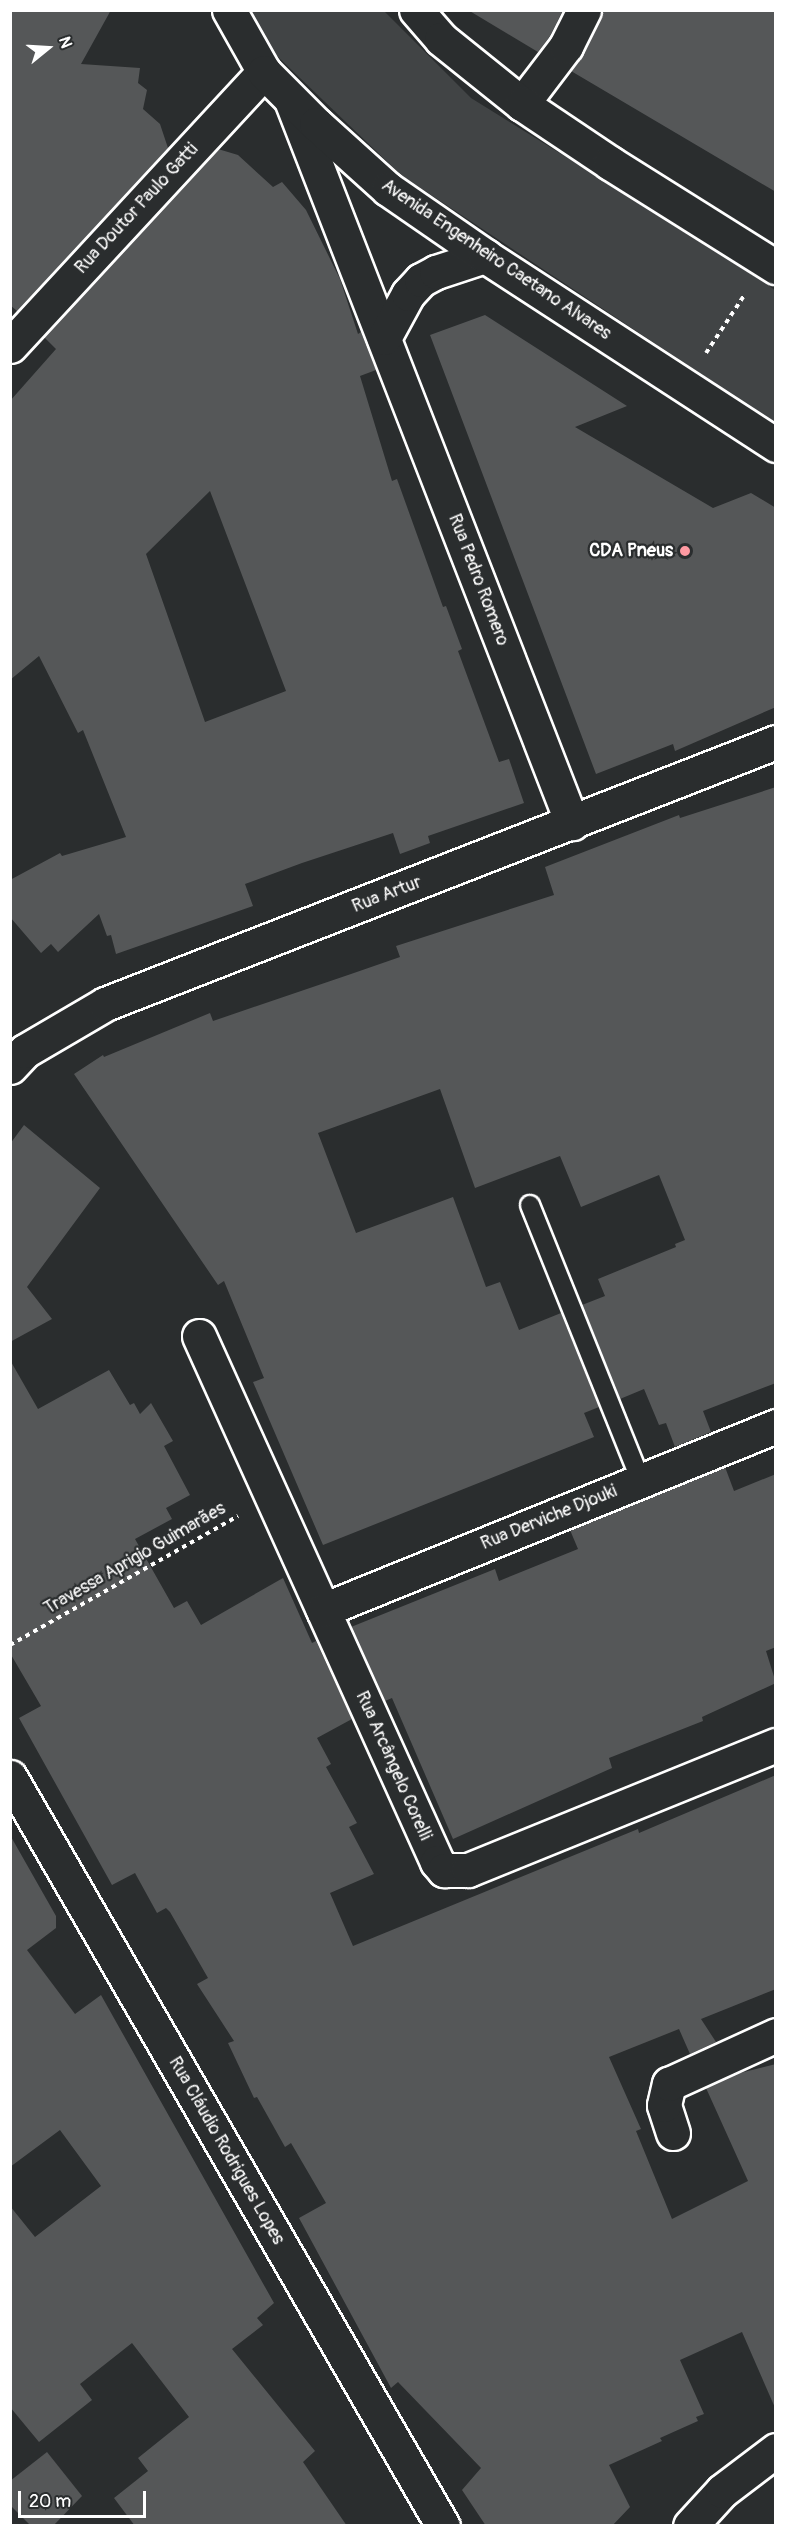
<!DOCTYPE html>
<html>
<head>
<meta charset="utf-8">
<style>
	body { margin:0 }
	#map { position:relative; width:786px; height:2536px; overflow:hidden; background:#2a2d2e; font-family:Pangolin,sans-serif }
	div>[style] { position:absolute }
	.green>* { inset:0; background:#414445 }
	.building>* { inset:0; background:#555758 }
	.path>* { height:4px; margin-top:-2px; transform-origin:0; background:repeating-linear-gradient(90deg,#fff 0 4.5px,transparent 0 9px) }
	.roads { filter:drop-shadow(2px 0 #fff) drop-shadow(-2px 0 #fff) drop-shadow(0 2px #fff) drop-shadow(0 -2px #fff) }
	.lane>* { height:18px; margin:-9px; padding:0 9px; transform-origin:9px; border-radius:9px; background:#2a2d2e }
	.street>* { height:33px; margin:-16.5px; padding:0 16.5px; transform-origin:16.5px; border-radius:16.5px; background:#2a2d2e }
	.secondary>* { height:33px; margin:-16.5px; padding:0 16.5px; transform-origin:16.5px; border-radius:16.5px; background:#2a2d2e }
	.primary>* { height:33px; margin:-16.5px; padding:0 16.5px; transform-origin:16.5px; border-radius:16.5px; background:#2a2d2e }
	.dots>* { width:16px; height:16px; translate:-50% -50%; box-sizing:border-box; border:3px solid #2a2d2e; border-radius:50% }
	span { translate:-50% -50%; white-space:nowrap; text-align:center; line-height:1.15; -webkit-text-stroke:4.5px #2a2d2e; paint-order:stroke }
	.street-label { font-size:18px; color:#fff }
	.poi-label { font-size:18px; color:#fff; font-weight:700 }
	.right { translate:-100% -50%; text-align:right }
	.frame { position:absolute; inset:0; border:12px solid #fff; pointer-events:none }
	.north { position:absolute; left:18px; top:18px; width:60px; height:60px; -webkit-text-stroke:4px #2a2d2e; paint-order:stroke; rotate:72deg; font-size:16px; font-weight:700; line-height:24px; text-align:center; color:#fff }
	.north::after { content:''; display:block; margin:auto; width:21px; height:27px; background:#fff; clip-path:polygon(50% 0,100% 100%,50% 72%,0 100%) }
	.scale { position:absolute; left:18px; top:2491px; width:128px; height:27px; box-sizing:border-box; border:3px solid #fff; border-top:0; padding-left:8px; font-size:18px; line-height:21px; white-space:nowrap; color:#fff; -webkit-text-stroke:4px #2a2d2e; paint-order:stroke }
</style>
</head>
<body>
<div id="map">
	<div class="green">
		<i style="clip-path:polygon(251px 11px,384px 11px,471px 98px,695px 237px,775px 290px,775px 423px,401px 175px,274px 53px)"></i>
	</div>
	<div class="building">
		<i style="clip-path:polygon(10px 10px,111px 10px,81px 64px,140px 68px,138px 83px,147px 90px,143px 109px,160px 124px,168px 148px,17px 311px,10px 305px)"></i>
		<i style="clip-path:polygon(468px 10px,563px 10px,550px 36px,538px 52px)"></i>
		<i style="clip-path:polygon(602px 10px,776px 10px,776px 192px,571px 71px,583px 55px)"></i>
		<i style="clip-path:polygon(evenodd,218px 149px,238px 155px,273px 187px,282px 182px,306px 210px,340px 279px,358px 334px,361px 332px,376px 370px,360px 376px,392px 481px,397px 479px,443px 607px,446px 606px,462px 649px,458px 651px,499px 762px,509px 759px,524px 803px,428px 836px,430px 843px,400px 854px,393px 833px,302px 863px,245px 884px,253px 906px,116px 954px,111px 935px,107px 936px,99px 914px,58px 952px,51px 944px,41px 953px,10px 917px,10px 880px,60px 853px,62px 856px,126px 837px,83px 730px,78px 733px,39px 656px,10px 680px,10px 401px,56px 349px,44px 337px,218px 149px,210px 491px,286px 691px,205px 722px,146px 554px,210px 491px)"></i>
		<i style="clip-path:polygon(485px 315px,627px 406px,575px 427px,713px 508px,751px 493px,776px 508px,776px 707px,675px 751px,673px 744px,596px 774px,430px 335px)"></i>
		<i style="clip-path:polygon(776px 787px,776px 1383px,703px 1411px,711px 1432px,675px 1447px,666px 1423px,659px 1425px,644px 1389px,620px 1399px,582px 1305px,605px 1296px,598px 1279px,676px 1247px,675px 1244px,685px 1240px,659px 1175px,581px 1207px,560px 1156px,475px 1188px,440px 1089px,318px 1133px,356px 1233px,453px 1197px,486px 1287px,500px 1282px,519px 1330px,561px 1313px,599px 1407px,584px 1413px,594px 1437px,323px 1545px,253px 1382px,264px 1378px,224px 1281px,218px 1285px,74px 1074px,103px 1055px,104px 1057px,210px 1013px,213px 1021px,351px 974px,400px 957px,396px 946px,554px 895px,545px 867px,679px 815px,680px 818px)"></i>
		<i style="clip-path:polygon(24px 1125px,100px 1188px,27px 1287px,52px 1319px,10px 1342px,10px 1144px)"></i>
		<i style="clip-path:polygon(10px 1360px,38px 1409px,109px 1370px,130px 1405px,134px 1403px,140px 1414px,151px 1403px,173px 1441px,164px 1446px,190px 1495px,166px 1508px,172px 1519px,135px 1539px,174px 1608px,187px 1601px,201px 1625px,283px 1578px,312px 1643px,316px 1641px,352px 1719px,317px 1738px,331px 1764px,326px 1767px,357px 1823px,349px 1827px,374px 1874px,330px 1893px,353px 1946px,638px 1829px,639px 1833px,776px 1775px,776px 1989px,701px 2019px,716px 2042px,690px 2054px,679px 2029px,609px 2057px,641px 2129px,636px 2131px,672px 2219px,748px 2181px,706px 2088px,736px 2074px,776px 2064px,776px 2410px,742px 2332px,680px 2360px,704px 2414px,696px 2417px,698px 2421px,660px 2438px,662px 2441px,609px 2465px,630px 2507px,612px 2526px,486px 2526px,462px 2490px,481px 2468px,398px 2382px,391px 2388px,299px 2218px,326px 2203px,291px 2143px,285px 2147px,257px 2097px,254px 2098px,228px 2043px,234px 2041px,197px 1984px,208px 1978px,170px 1912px,166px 1908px,157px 1913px,135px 1873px,112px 1885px,19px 1718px,41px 1706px,10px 1653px)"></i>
		<i style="clip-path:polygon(725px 1467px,734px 1491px,776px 1474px,776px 1647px,766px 1651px,776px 1683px,702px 1717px,703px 1721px,609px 1758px,612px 1768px,453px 1839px,392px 1698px,385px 1701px,351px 1627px,495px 1569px,499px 1581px,578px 1549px,570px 1530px)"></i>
		<i style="clip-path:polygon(10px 1835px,56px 1916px,56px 1928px,27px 1950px,75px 2014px,101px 1995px,274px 2303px,257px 2318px,263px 2325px,232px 2349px,315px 2451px,303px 2462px,347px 2526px,135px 2526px,114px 2498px,148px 2471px,138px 2458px,189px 2417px,132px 2343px,80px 2384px,92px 2400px,39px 2442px,10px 2407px,10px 2206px,35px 2237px,101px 2186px,60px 2130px,10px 2167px)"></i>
		<i style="clip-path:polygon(47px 2452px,82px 2496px,53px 2526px,31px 2526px,10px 2505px,10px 2481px)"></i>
	</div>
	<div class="path">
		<i style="left:706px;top:353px;width:71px;rotate:-56.5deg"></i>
		<i style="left:10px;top:1645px;width:262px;rotate:-29.5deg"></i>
	</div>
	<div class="roads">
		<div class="lane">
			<i style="left:530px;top:1205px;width:297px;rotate:68.1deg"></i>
		</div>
		<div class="street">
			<i style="left:291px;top:100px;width:776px;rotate:68.76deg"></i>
			<i style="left:522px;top:104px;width:73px;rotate:-52.8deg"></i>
			<i style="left:566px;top:46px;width:40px;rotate:-63.4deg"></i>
			<i style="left:384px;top:338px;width:50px;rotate:-61.4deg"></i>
			<i style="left:408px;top:294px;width:19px;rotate:-47deg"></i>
			<i style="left:421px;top:280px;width:17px;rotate:-28deg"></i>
			<i style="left:436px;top:272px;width:52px;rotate:-18.1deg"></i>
			<i style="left:10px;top:346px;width:374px;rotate:-47.2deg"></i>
			<i style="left:10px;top:1067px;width:22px;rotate:-47deg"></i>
			<i style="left:25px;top:1051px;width:93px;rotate:-30.4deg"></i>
			<i style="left:105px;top:1004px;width:720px;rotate:-21.33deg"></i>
			<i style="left:199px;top:1336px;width:577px;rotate:65.65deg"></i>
			<i style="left:437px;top:1862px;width:11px;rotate:49deg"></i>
			<i style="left:444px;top:1870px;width:24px"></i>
			<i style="left:468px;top:1870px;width:332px;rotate:-22.1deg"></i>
			<i style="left:323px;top:1610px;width:489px;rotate:-22.1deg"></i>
			<i style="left:10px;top:1777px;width:865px;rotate:59.97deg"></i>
			<i style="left:673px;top:2133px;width:29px;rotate:-108deg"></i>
			<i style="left:664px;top:2105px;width:22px;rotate:-77deg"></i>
			<i style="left:669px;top:2084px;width:118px;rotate:-24.6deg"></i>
		</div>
		<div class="secondary">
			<i style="left:690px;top:2526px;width:47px;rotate:-47.6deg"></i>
			<i style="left:722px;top:2491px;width:68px;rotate:-37.2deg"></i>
		</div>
		<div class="primary">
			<i style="left:229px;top:10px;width:71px;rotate:60.6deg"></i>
			<i style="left:264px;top:72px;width:74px;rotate:45deg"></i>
			<i style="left:316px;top:124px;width:97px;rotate:42.1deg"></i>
			<i style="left:388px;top:189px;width:118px;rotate:34.6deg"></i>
			<i style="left:485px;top:256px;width:347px;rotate:33deg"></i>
			<i style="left:416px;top:10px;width:38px;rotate:49deg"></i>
			<i style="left:441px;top:39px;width:104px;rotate:38.7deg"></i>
			<i style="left:522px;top:104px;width:106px;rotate:33.8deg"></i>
			<i style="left:610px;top:163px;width:196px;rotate:32.1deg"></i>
		</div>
	</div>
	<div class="dots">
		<i style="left:685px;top:551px;background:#ff9aa2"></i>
	</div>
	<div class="street-label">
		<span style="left:137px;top:209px;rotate:-47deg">Rua Doutor Paulo Gatti</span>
		<span style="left:496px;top:260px;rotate:34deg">Avenida Engenheiro Caetano Alvares</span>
		<span style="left:478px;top:580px;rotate:69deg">Rua Pedro Romero</span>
		<span style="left:387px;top:895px;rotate:-21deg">Rua Artur</span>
		<span style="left:549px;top:1518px;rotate:-22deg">Rua Derviche Djouki</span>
		<span style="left:135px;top:1559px;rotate:-30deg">Travessa Aprigio Guimarães</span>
		<span style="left:393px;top:1766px;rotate:66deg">Rua Arcângelo Corelli</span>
		<span style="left:226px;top:2151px;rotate:60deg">Rua Cláudio Rodrigues Lopes</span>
	</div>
	<div class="poi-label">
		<span class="right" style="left:673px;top:551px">CDA Pneus</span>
	</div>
	<div class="frame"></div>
	<div class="north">N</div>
	<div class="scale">20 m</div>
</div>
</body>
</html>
